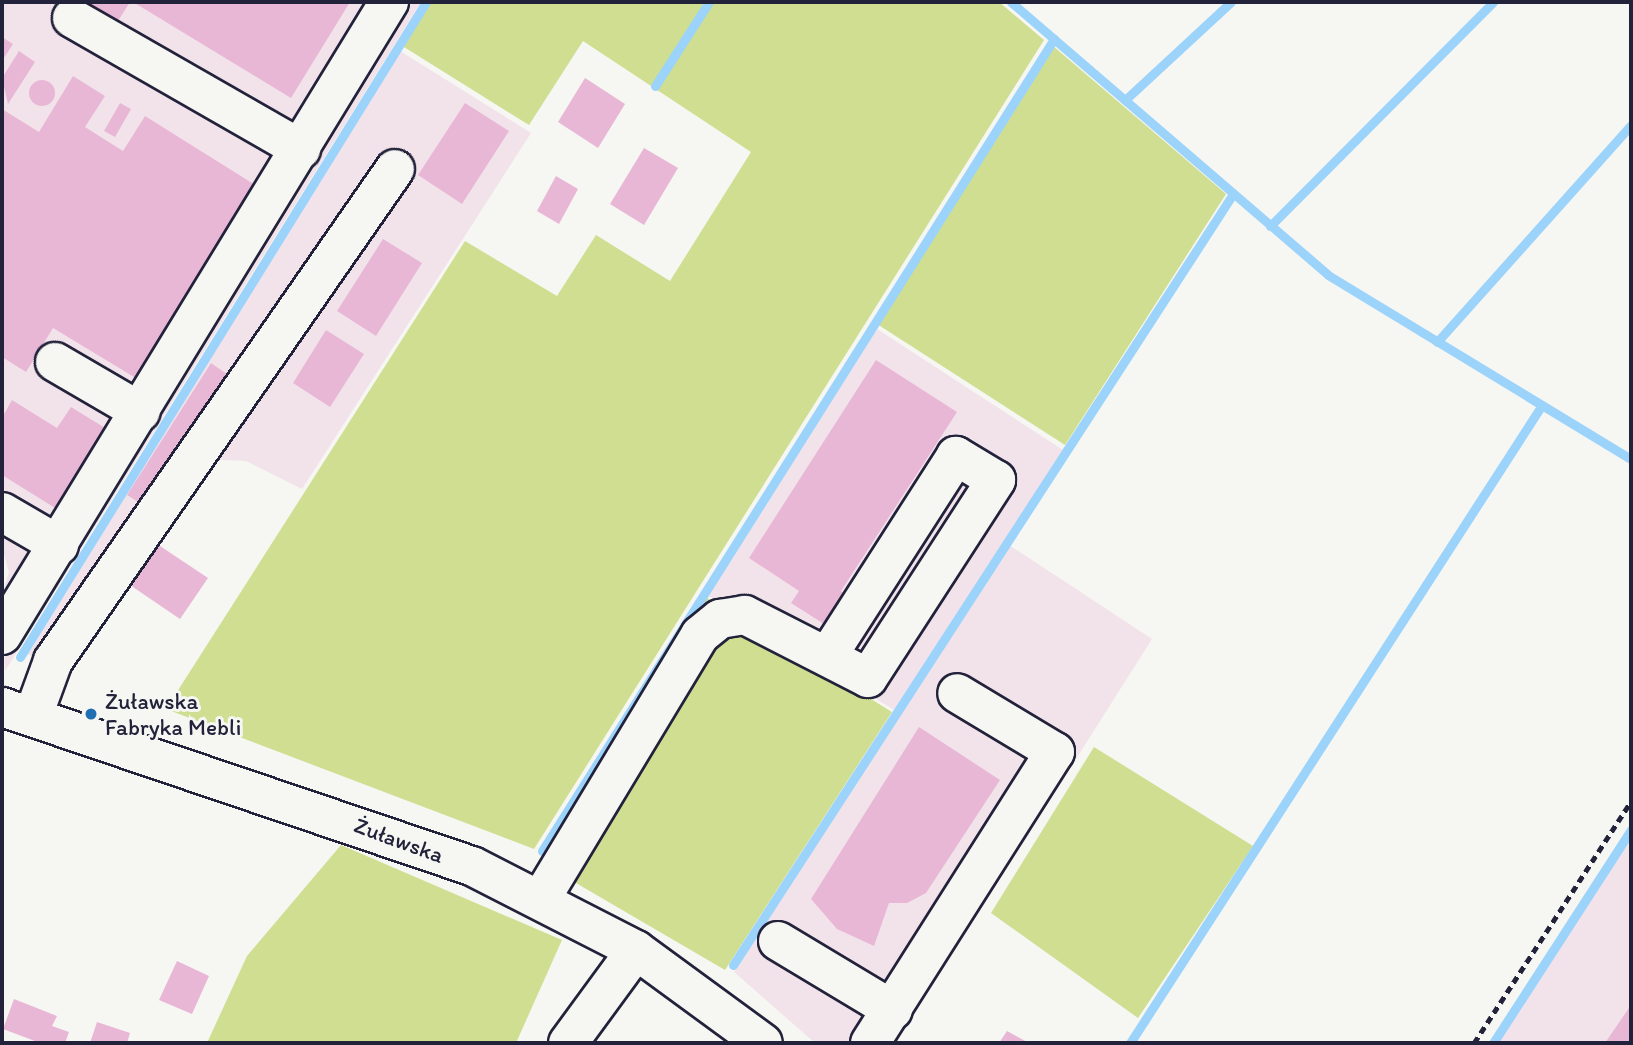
<!DOCTYPE html>
<html>
<head>
<meta charset="utf-8">
<style>
	body { margin:0 }
	#map { position:relative; width:1633px; height:1045px; overflow:hidden; background:#f6f6f2; font-family:Itim,sans-serif }
	div>[style] { position:absolute }
	.built>* { inset:0; background:#f2e3ea }
	.green>* { inset:0; background:#cfde91 }
	.stream>* { height:9px; margin:-4.5px; padding:0 4.5px; transform-origin:4.5px; border-radius:4.5px; background:#9cd3fb }
	.building>* { inset:0; background:#e9b7d6 }
	.round { border-radius:50% }
	.path>* { height:4.5px; margin-top:-2.25px; transform-origin:0; background:repeating-linear-gradient(90deg,#22223b 0 7px,transparent 0 12px) }
	.roads { filter:drop-shadow(2px 0 #22223b) drop-shadow(-2px 0 #22223b) drop-shadow(0 2px #22223b) drop-shadow(0 -2px #22223b) }
	.minor>* { height:38px; margin:-19px; padding:0 19px; transform-origin:19px; border-radius:19px; background:#f6f6f2 }
	.dots>* { width:19px; height:19px; translate:-50% -50%; box-sizing:border-box; border:4px solid #f6f6f2; border-radius:50% }
	span { translate:-50% -50%; white-space:nowrap; text-align:center; line-height:1.15; -webkit-text-stroke:6px #f6f6f2; paint-order:stroke }
	.poi-label { font-size:23px; color:#22223b }
	.left { translate:0 -50%; text-align:left }
	.street-label { font-size:23px; color:#22223b }
	.frame { position:absolute; inset:0; border:4px solid #22223b; pointer-events:none }
</style>
</head>
<body>
<div id="map">
	<div class="built">
		<i style="clip-path:polygon(2px 2px,421px 2px,5px 671px,2px 595px,9px 572px,2px 548px)"></i>
		<i style="clip-path:polygon(400px 51px,531px 133px,302px 489px,246px 461px,201px 459px,58px 668px,25px 653px)"></i>
		<i style="clip-path:polygon(874px 327px,1063px 450px,894px 710px,705px 594px)"></i>
		<i style="clip-path:polygon(1009px 545px,1152px 639px,896px 1043px,815px 1043px,734px 972px)"></i>
		<i style="clip-path:polygon(1631px 833px,1631px 1043px,1497px 1043px,1539px 978px)"></i>
	</div>
	<div class="green">
		<i style="clip-path:polygon(430px 2px,999px 2px,1044px 40px,534px 849px,166px 709px,465px 241px,557px 296px,596px 235px,670px 281px,751px 152px,583px 41px,529px 125px,404px 47px)"></i>
		<i style="clip-path:polygon(1053px 46px,1226px 194px,1065px 445px,877px 324px)"></i>
		<i style="clip-path:polygon(704px 596px,892px 712px,725px 970px,540px 862px)"></i>
		<i style="clip-path:polygon(1094px 747px,1253px 846px,1138px 1018px,991px 913px)"></i>
		<i style="clip-path:polygon(341px 845px,562px 940px,516px 1043px,207px 1043px,247px 956px)"></i>
	</div>
	<div class="stream">
		<i style="left:1011px;top:2px;width:418px;rotate:40.7deg"></i>
		<i style="left:1328px;top:275px;width:354px;rotate:31.3deg"></i>
		<i style="left:655px;top:86px;width:100px;rotate:-57.3deg"></i>
		<i style="left:1125px;top:100px;width:144px;rotate:-42.8deg"></i>
		<i style="left:1270px;top:226px;width:316px;rotate:-45.1deg"></i>
		<i style="left:1437px;top:342px;width:291px;rotate:-48.2deg"></i>
		<i style="left:20px;top:657px;width:771px;rotate:-58.21deg"></i>
		<i style="left:542px;top:851px;width:960px;rotate:-57.77deg"></i>
		<i style="left:733px;top:965px;width:919px;rotate:-57.04deg"></i>
		<i style="left:1130px;top:1043px;width:759px;rotate:-57.15deg"></i>
		<i style="left:1493px;top:1043px;width:254px;rotate:-57.1deg"></i>
	</div>
	<div class="building">
		<i style="clip-path:polygon(50px 2px,130px 2px,108px 37px)"></i>
		<i style="clip-path:polygon(133px 2px,350px 2px,291px 98px)"></i>
		<i style="clip-path:polygon(2px 37px,13px 44px,2px 61px)"></i>
		<i style="clip-path:polygon(19px 51px,35px 62px,8px 104px,2px 78px)"></i>
		<i style="clip-path:polygon(73px 76px,105px 96px,85px 127px,123px 151px,145px 116px,257px 186px,139px 380px,53px 328px,26px 372px,2px 357px,2px 109px,39px 132px)"></i>
		<i style="clip-path:polygon(585px 78px,625px 104px,598px 148px,558px 122px)"></i>
		<i class="round" style="left:29px;top:80px;width:26px;height:26px"></i>
		<i style="clip-path:polygon(120px 103px,131px 109px,115px 137px,104px 131px)"></i>
		<i style="clip-path:polygon(465px 103px,509px 131px,462px 204px,418px 175px)"></i>
		<i style="clip-path:polygon(644px 148px,678px 168px,644px 225px,610px 204px)"></i>
		<i style="clip-path:polygon(556px 176px,578px 189px,559px 224px,537px 211px)"></i>
		<i style="clip-path:polygon(383px 239px,422px 263px,376px 336px,337px 311px)"></i>
		<i style="clip-path:polygon(326px 330px,364px 354px,330px 407px,293px 383px)"></i>
		<i style="clip-path:polygon(876px 360px,957px 412px,841px 591px,850px 598px,835px 622px,824px 624px,791px 603px,799px 591px,749px 558px)"></i>
		<i style="clip-path:polygon(211px 363px,231px 377px,148px 508px,127px 495px)"></i>
		<i style="clip-path:polygon(12px 400px,57px 428px,71px 407px,115px 434px,68px 516px,2px 475px,2px 418px)"></i>
		<i style="clip-path:polygon(154px 542px,208px 578px,180px 619px,127px 583px)"></i>
		<i style="clip-path:polygon(919px 727px,1000px 780px,926px 893px,907px 903px,889px 903px,874px 946px,837px 929px,811px 899px)"></i>
		<i style="clip-path:polygon(177px 961px,209px 976px,192px 1014px,159px 1000px)"></i>
		<i style="clip-path:polygon(14px 999px,57px 1016px,52px 1026px,69px 1032px,65px 1043px,40px 1043px,3px 1029px)"></i>
		<i style="clip-path:polygon(1631px 1005px,1631px 1043px,1605px 1043px)"></i>
		<i style="clip-path:polygon(97px 1022px,130px 1033px,127px 1043px,90px 1043px)"></i>
		<i style="clip-path:polygon(1007px 1031px,1029px 1043px,999px 1043px)"></i>
	</div>
	<div class="path">
		<i style="left:1474px;top:1043px;width:288px;rotate:-57deg"></i>
	</div>
	<div class="roads">
		<div class="minor">
			<i style="left:72px;top:18px;width:264px;rotate:29.8deg"></i>
			<i style="left:55px;top:362px;width:99px;rotate:30.2deg"></i>
			<i style="left:2px;top:512px;width:66px;rotate:30.1deg"></i>
			<i style="left:2px;top:635px;width:742px;rotate:-58.56deg"></i>
			<i style="left:2px;top:707px;width:496px;rotate:18.7deg"></i>
			<i style="left:472px;top:866px;width:184px;rotate:27.1deg"></i>
			<i style="left:636px;top:950px;width:157px;rotate:36.2deg"></i>
			<i style="left:33px;top:716px;width:59px;rotate:-70deg"></i>
			<i style="left:53px;top:661px;width:599px;rotate:-55.2deg"></i>
			<i style="left:542px;top:897px;width:306px;rotate:-58.9deg"></i>
			<i style="left:700px;top:635px;width:26px;rotate:-39deg"></i>
			<i style="left:720px;top:619px;width:25px;rotate:-9deg"></i>
			<i style="left:745px;top:615px;width:138px;rotate:27.1deg"></i>
			<i style="left:868px;top:678px;width:236px;rotate:-57.1deg"></i>
			<i style="left:996px;top:480px;width:47px;rotate:-149deg"></i>
			<i style="left:956px;top:456px;width:237px;rotate:122.7deg"></i>
			<i style="left:778px;top:941px;width:134px;rotate:31deg"></i>
			<i style="left:568px;top:1043px;width:115px;rotate:-53.8deg"></i>
			<i style="left:870px;top:1043px;width:345px;rotate:-57.6deg"></i>
			<i style="left:1055px;top:752px;width:114px;rotate:-149deg"></i>
		</div>
	</div>
	<div class="dots">
		<i style="left:91px;top:714px;background:#1f6fb2"></i>
	</div>
	<div class="poi-label">
		<span class="left" style="left:105px;top:714px">Żuławska<br>Fabryka Mebli</span>
	</div>
	<div class="street-label">
		<span style="left:399px;top:840px;rotate:20deg">Żuławska</span>
	</div>
	<div class="frame"></div>
</div>
</body>
</html>
